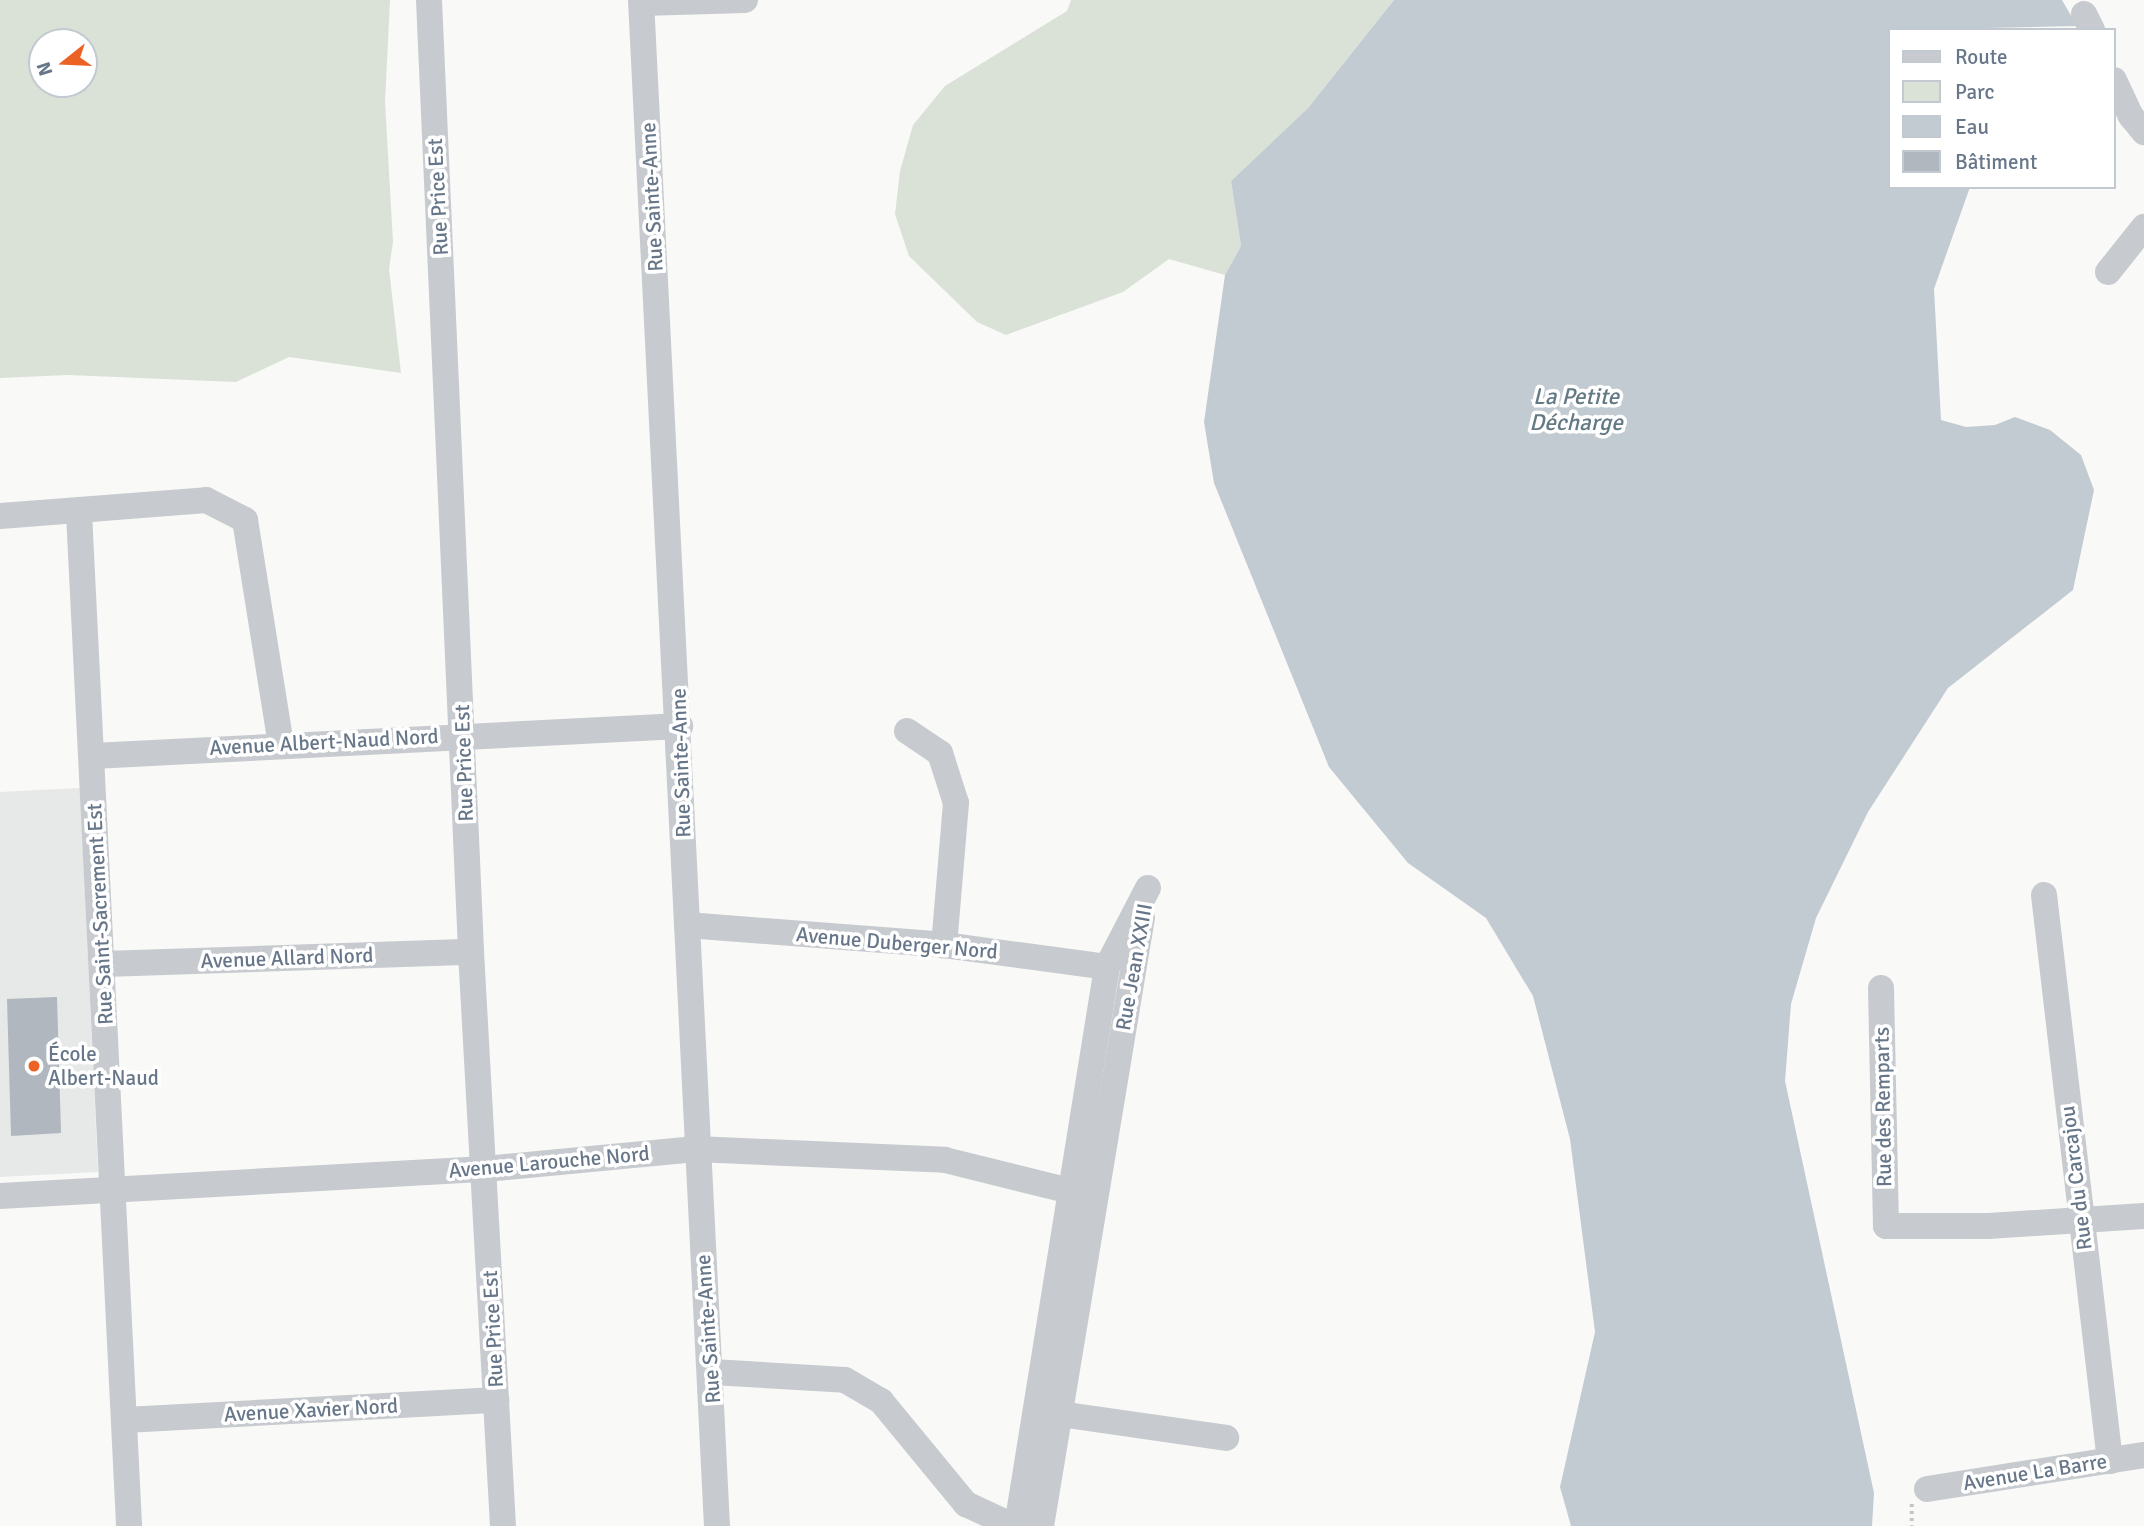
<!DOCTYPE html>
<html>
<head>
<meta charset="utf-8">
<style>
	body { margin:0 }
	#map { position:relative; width:2144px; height:1526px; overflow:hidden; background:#f9f9f7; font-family:Signika,sans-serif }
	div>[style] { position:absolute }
	.built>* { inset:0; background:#e7e8e8 }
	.green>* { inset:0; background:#dae2d8 }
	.water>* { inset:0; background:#c2cbd1 }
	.building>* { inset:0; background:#b0b7be }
	.path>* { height:3.5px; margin-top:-1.75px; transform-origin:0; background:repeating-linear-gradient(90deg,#c3c4c7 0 3.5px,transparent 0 7px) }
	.minor>* { height:26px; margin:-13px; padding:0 13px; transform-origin:13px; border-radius:13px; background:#c7cace }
	.dots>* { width:19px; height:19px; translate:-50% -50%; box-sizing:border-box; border:4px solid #fff; border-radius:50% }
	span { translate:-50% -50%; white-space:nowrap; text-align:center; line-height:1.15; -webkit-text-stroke:7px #fff; paint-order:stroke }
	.street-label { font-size:21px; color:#677789 }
	.poi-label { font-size:21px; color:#677789 }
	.left { translate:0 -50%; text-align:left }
	.water-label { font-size:23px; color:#637984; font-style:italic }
	.legend { position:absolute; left:1888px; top:28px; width:228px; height:161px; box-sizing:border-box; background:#fff; border:2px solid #c2c9d0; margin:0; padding:9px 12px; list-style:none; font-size:21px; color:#677789 }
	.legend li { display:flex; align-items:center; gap:14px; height:35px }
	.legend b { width:35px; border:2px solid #c2c9d0 }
	.north { position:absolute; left:28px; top:28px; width:70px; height:70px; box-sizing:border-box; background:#fff; border:2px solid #c2c9d0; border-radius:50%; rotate:252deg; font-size:19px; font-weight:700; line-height:28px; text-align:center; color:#677789 }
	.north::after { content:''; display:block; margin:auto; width:24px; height:32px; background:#ec6225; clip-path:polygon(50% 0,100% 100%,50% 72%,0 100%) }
</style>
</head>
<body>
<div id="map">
	<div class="built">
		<i style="clip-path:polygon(80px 788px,98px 1172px,0 1177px,0 792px)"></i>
	</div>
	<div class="green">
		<i style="clip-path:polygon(evenodd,0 0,390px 0,385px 102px,393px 242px,389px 269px,401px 373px,289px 357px,236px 382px,68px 375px,0 378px,0 0,42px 42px,84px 42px,84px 84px,42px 84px,42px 42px)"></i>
		<i style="clip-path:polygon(1071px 0,1394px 0,1308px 108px,1231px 181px,1241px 246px,1225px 275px,1169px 259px,1123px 292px,1006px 335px,977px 322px,909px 256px,895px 214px,900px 171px,913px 125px,945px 86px,1067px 11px)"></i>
	</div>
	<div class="water">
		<i style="clip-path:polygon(1394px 0,2062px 0,2077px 26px,1890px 30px,1890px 187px,1970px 187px,1934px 289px,1941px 420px,1966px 427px,1995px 425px,2015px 417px,2050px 430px,2081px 455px,2094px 490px,2073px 590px,1948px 688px,1868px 812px,1816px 918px,1791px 1004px,1785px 1081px,1874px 1493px,1872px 1526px,1571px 1526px,1560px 1487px,1595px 1332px,1570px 1139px,1533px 996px,1486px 918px,1408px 863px,1329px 767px,1214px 483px,1204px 422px,1225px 275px,1241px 246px,1231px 181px,1308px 108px)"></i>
	</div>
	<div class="building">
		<i style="clip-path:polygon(57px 997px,61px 1133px,11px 1136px,7px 999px)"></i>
	</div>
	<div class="path">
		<i style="left:1912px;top:1504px;width:22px;rotate:90deg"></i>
	</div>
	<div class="minor">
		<i style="left:429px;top:0;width:953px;rotate:87.47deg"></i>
		<i style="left:471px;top:952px;width:575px;rotate:86.81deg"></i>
		<i style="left:641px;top:0;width:1528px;rotate:87.15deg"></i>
		<i style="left:642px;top:3px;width:103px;rotate:-1.7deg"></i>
		<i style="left:2084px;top:14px;width:18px;rotate:63deg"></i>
		<i style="left:2114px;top:80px;width:40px;rotate:65deg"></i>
		<i style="left:2131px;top:116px;width:21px;rotate:51deg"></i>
		<i style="left:2108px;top:272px;width:58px;rotate:-51.3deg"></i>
		<i style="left:79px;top:513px;width:1014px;rotate:87.17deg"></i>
		<i style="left:0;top:516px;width:207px;rotate:-4.4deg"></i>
		<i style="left:206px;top:500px;width:44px;rotate:27.1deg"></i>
		<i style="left:245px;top:520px;width:227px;rotate:80.9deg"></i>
		<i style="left:907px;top:731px;width:40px;rotate:34deg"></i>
		<i style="left:940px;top:753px;width:52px;rotate:72.3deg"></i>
		<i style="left:956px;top:803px;width:143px;rotate:94.8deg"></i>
		<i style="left:93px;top:756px;width:588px;rotate:-2.93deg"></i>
		<i style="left:2044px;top:895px;width:570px;rotate:83.35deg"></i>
		<i style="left:687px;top:925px;width:258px;rotate:4.4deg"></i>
		<i style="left:944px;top:945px;width:164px;rotate:7.7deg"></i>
		<i style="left:104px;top:964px;width:367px;rotate:-1.9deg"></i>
		<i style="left:1881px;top:988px;width:238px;rotate:88.8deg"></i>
		<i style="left:1886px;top:1226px;width:102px"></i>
		<i style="left:1988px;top:1226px;width:156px;rotate:-3.7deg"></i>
		<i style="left:0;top:1196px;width:486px;rotate:-3.2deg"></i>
		<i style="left:485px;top:1169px;width:212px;rotate:-5.4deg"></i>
		<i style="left:696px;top:1149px;width:249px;rotate:2.5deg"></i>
		<i style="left:945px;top:1160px;width:154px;rotate:13.9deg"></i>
		<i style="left:712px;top:1372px;width:133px;rotate:3.4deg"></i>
		<i style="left:845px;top:1380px;width:42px;rotate:30.3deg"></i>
		<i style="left:881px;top:1401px;width:134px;rotate:50.5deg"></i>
		<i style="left:966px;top:1504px;width:52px;rotate:25.1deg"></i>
		<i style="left:1060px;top:1414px;width:168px;rotate:8.2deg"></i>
		<i style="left:125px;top:1420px;width:372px;rotate:-3.1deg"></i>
		<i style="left:1927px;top:1489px;width:220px;rotate:-8.9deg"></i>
		<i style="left:1017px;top:1526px;width:566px;rotate:-80.85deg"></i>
		<i style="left:1107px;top:967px;width:89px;rotate:-62.6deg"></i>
		<i style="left:1041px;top:1526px;width:617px;rotate:-80.58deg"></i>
	</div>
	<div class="dots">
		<i style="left:34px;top:1066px;background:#ec6225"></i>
	</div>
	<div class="street-label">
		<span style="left:438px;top:197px;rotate:-93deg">Rue Price Est</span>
		<span style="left:652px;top:197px;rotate:-93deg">Rue Sainte-Anne</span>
		<span style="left:324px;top:742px;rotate:-3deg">Avenue Albert-Naud Nord</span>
		<span style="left:464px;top:763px;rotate:-92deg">Rue Price Est</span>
		<span style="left:681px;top:763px;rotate:-92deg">Rue Sainte-Anne</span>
		<span style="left:100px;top:914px;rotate:-93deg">Rue Saint-Sacrement Est</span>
		<span style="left:897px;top:943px;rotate:5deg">Avenue Duberger Nord</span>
		<span style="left:287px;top:958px;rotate:-2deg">Avenue Allard Nord</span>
		<span style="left:1134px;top:967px;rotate:-80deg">Rue Jean XXIII</span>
		<span style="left:1883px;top:1107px;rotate:-91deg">Rue des Remparts</span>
		<span style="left:549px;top:1162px;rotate:-5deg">Avenue Larouche Nord</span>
		<span style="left:2076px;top:1178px;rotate:-97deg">Rue du Carcajou</span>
		<span style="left:493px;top:1329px;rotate:-93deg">Rue Price Est</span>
		<span style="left:708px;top:1329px;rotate:-94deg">Rue Sainte-Anne</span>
		<span style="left:311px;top:1410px;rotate:-3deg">Avenue Xavier Nord</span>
		<span style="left:2035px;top:1472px;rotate:-9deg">Avenue La Barre</span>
	</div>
	<div class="poi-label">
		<span class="left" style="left:48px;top:1066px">École<br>Albert-Naud</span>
	</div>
	<div class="water-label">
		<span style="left:1576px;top:410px">La Petite<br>Décharge</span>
	</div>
	<ul class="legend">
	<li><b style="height:9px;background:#c7cace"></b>Route</li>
	<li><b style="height:19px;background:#dae2d8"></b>Parc</li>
	<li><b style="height:19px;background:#c2cbd1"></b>Eau</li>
	<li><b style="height:19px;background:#b0b7be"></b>Bâtiment</li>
	</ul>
	<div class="north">N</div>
</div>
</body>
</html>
